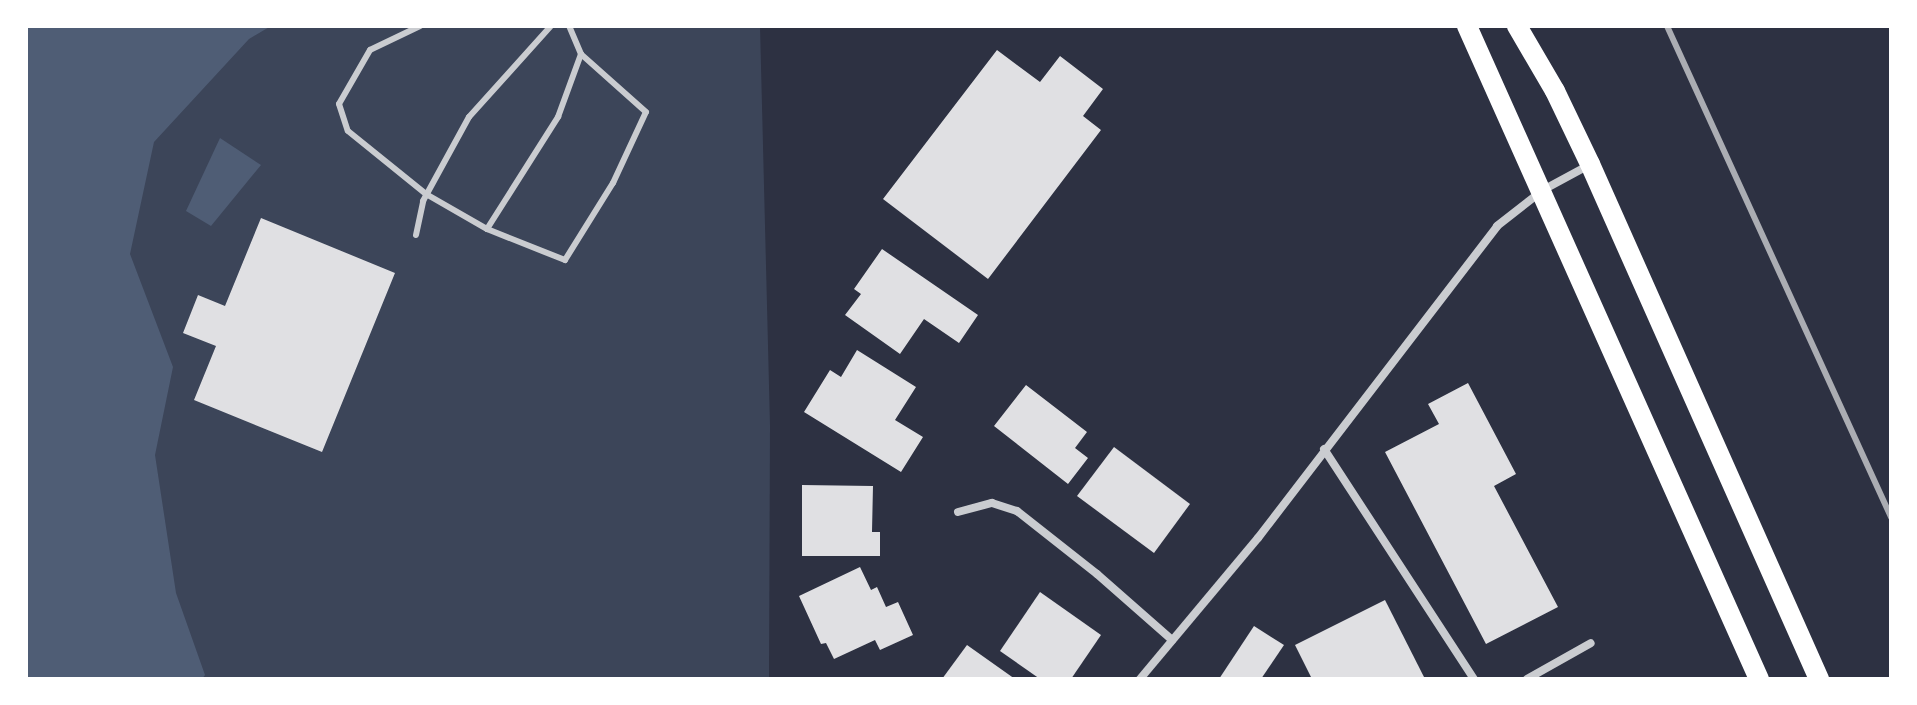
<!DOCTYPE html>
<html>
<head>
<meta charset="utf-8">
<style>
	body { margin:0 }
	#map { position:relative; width:1917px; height:705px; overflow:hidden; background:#2d3142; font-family:"Fira Sans",sans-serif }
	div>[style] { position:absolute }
	.green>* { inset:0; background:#3c4559 }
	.water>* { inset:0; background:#4f5d75 }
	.building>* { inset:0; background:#e0e0e3 }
	.service>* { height:6px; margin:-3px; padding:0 3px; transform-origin:3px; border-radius:3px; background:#caccd0 }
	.minor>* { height:8px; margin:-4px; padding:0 4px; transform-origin:4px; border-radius:4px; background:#caccd0 }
	.primary>* { height:20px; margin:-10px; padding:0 10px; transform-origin:10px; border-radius:10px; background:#fff }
	.rail>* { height:6px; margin:-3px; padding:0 3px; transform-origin:3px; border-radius:3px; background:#abadb3 }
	span { translate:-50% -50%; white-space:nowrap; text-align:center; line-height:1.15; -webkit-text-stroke:8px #fff; paint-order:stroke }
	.frame { position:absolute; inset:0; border:28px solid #fff; pointer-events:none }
</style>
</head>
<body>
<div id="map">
	<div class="green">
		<i style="clip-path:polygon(26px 26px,760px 26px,770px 425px,769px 679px,26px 679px)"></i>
	</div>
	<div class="water">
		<i style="clip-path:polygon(26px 26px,271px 26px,249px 39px,154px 142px,130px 254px,173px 367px,155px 455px,176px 593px,205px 675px,202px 679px,26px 679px)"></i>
		<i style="clip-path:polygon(220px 138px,261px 165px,211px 226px,186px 211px)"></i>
	</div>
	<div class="building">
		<i style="clip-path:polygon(997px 50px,1040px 82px,1060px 56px,1103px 89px,1083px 116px,1101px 130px,988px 279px,883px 199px)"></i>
		<i style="clip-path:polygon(261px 218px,395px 273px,322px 452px,194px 400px,216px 346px,183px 333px,198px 295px,225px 306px)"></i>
		<i style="clip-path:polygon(882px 249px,978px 315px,959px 343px,924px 319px,900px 354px,845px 315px,861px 294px,854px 289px)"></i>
		<i style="clip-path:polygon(857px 350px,916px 387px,895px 420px,923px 437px,901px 472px,804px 412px,830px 370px,841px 377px)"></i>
		<i style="clip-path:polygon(1468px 383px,1516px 474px,1494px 486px,1558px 607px,1486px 644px,1385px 452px,1439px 424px,1428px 404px)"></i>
		<i style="clip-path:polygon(1026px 385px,1087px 432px,1075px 448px,1088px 458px,1068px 484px,994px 426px)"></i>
		<i style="clip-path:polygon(1114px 447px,1190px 504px,1154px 553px,1077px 496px)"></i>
		<i style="clip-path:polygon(802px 485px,873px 486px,872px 532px,880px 532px,880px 556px,802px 556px)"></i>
		<i style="clip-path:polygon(860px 567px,871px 590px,877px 587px,886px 607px,898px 602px,913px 635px,880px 650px,875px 640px,834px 659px,826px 643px,821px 644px,799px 596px)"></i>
		<i style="clip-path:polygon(1040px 592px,1101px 635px,1071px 679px,1040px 679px,1000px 651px)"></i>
		<i style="clip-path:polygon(1385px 600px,1425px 679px,1312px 679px,1295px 645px)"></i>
		<i style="clip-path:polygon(1254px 626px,1284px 645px,1261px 679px,1219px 679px)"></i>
		<i style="clip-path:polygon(967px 645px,1015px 679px,942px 679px)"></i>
	</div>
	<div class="service">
		<i style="left:420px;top:26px;width:55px;rotate:154.4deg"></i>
		<i style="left:370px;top:50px;width:62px;rotate:119.9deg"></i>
		<i style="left:339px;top:104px;width:28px;rotate:72deg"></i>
		<i style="left:348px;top:131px;width:100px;rotate:38.9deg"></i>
		<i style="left:426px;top:194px;width:70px;rotate:29.8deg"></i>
		<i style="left:487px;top:229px;width:84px;rotate:21.7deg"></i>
		<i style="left:565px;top:260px;width:91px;rotate:-58.1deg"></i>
		<i style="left:613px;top:183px;width:78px;rotate:-65.1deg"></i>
		<i style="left:646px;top:112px;width:87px;rotate:-138.3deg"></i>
		<i style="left:581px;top:54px;width:30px;rotate:-113deg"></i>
		<i style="left:487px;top:229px;width:133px;rotate:-57.6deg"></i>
		<i style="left:558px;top:117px;width:67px;rotate:-69.9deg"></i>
		<i style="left:416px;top:235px;width:35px;rotate:-78deg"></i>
		<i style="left:423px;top:201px;width:96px;rotate:-61.3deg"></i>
		<i style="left:469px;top:117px;width:122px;rotate:-48deg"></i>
	</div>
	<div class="minor">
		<i style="left:1324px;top:449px;width:275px;rotate:56.9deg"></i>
		<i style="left:958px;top:512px;width:35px;rotate:-15deg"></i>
		<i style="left:992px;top:503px;width:26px;rotate:18deg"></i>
		<i style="left:1017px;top:511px;width:102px;rotate:38.2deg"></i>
		<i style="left:1097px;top:574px;width:100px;rotate:41.3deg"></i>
		<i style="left:1140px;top:679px;width:184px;rotate:-50.1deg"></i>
		<i style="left:1258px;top:538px;width:393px;rotate:-52.5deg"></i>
		<i style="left:1497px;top:226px;width:58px;rotate:-38deg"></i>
		<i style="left:1543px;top:190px;width:52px;rotate:-28.5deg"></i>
		<i style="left:1527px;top:679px;width:73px;rotate:-29.4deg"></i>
	</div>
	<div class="primary">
		<i style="left:1467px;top:26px;width:715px;rotate:65.91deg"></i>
		<i style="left:1517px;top:26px;width:75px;rotate:59.7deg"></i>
		<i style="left:1555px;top:91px;width:81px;rotate:64.4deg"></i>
		<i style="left:1590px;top:164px;width:564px;rotate:66.03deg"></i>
	</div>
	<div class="rail">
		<i style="left:1667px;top:26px;width:540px;rotate:65.48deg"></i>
	</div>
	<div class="frame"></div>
</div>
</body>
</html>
